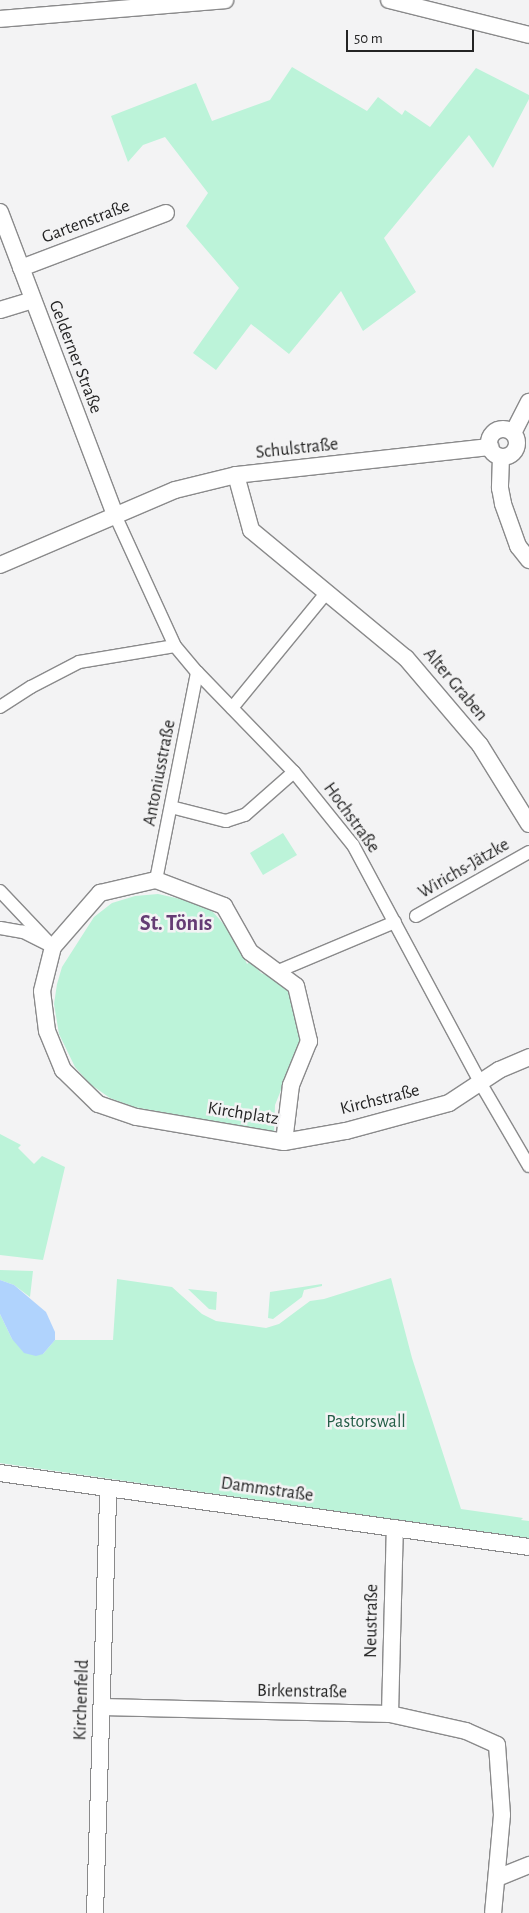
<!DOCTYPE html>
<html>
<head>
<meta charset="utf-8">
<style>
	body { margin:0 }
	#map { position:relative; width:529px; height:1913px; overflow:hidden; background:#f3f3f4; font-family:"Alegreya Sans",sans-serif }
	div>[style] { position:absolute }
	.green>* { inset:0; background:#bcf3d9 }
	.water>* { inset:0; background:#b0d3fd }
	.roads { filter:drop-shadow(1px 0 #8a8a8b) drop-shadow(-1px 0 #8a8a8b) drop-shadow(0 1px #8a8a8b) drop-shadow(0 -1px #8a8a8b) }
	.pedestrian>* { height:12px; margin:-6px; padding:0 6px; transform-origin:6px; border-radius:6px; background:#fff }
	.minor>* { height:16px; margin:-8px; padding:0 8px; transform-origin:8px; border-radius:8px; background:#fff }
	.minor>.ring { margin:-8px; padding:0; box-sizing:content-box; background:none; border:16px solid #fff; border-radius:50% }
	span { translate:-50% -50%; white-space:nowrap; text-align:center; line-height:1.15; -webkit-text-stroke:5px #f3f3f4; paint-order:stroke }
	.street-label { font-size:18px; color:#242424 }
	.park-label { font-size:18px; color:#245d47 }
	.district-label { font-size:22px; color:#643c74; font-weight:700 }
	.scale { position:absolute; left:346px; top:30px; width:128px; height:22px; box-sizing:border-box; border:2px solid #242424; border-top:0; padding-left:6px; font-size:15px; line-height:18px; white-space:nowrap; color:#242424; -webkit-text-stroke:4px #f3f3f4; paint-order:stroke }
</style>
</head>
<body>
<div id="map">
	<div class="green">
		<i style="clip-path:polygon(292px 67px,367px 111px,378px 97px,402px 115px,405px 110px,430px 127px,476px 68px,529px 95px,529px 99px,493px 168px,469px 135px,384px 238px,416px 292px,363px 331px,341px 291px,289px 354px,251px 324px,216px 370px,193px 353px,239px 288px,186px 226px,208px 193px,165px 137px,143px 145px,128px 162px,111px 116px,196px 83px,212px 121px,270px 100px)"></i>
		<i style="clip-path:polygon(283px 833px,297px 855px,263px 875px,250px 853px)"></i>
		<i style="clip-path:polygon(158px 894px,194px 902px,213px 912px,234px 936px,247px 964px,251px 961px,261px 973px,279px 980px,287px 987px,295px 999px,302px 1050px,285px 1080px,275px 1105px,274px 1135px,184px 1120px,184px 1116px,134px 1107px,110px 1098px,90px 1084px,75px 1067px,59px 1034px,54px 1004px,57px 984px,62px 967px,94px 917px,112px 903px,135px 896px)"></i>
		<i style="clip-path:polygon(0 1134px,21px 1145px,18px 1148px,34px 1164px,42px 1156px,65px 1167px,43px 1260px,0 1255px)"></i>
		<i style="clip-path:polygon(0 1270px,33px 1271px,30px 1297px,14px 1285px,0 1280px)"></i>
		<i style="clip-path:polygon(391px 1278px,412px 1358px,461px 1509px,523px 1518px,521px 1520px,529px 1521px,529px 1539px,0 1463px,0 1314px,12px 1339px,43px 1354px,55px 1340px,113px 1340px,117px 1279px,172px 1287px,202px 1314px,216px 1321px,266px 1328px,279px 1324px,310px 1301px,324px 1299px)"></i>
		<i style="clip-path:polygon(322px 1284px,322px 1286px,304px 1290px,302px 1297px,273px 1319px,268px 1318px,270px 1292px)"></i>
		<i style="clip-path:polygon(188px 1289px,217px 1292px,216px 1310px,209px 1309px)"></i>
	</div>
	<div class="water">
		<i style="clip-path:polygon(0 1280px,14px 1285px,46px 1312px,55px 1332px,55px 1340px,43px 1354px,36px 1356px,24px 1353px,12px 1339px,0 1314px)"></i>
	</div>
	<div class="roads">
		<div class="pedestrian">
			<i style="left:115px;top:515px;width:144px;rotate:65.4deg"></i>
			<i style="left:175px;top:646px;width:34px;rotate:50deg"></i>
			<i style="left:197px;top:672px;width:139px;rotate:45.9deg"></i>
			<i style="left:294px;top:772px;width:94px;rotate:51.1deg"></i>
			<i style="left:353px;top:845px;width:271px;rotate:61.8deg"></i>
			<i style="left:481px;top:1084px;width:95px;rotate:59.7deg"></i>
			<i style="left:0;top:707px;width:37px;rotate:-33deg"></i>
			<i style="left:31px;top:687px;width:54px;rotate:-27.5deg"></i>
			<i style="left:79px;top:662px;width:97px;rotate:-9.5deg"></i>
			<i style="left:232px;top:708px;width:149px;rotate:-50.7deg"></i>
			<i style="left:171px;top:807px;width:57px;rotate:14.3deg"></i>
			<i style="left:226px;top:821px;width:20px;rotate:-18deg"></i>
			<i style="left:245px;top:815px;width:65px;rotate:-41.3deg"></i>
			<i style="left:156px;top:880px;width:212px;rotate:-78.8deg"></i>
			<i style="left:0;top:891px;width:77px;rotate:46.6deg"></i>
			<i style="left:53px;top:947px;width:34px;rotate:-153deg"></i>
			<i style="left:23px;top:932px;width:23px;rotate:-170deg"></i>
			<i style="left:416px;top:916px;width:130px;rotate:-29.5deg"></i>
			<i style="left:276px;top:972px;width:129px;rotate:-22.8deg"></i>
		</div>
		<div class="minor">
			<i style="left:389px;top:0;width:144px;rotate:14deg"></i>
			<i style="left:0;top:19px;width:226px;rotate:-4.8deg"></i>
			<i style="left:0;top:212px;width:324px;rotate:69.2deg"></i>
			<i style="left:21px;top:268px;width:155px;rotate:-20.8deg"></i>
			<i style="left:0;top:310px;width:34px;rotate:-17deg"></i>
			<i class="ring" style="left:489px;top:429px;width:12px;height:12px"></i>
			<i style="left:513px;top:433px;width:35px;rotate:-63deg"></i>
			<i style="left:501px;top:457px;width:31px;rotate:92deg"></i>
			<i style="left:500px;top:488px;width:16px;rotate:79deg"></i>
			<i style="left:503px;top:504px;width:45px;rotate:70.3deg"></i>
			<i style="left:518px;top:546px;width:18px;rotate:52deg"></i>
			<i style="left:236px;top:475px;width:57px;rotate:74.7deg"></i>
			<i style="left:251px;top:530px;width:201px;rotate:39.6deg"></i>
			<i style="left:406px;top:658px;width:114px;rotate:49.6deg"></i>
			<i style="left:480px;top:745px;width:93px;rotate:58.2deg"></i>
			<i style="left:0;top:565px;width:190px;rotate:-23.2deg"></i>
			<i style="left:175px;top:490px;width:63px;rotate:-13.8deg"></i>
			<i style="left:236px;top:475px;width:256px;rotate:-6.3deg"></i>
			<i style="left:156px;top:880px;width:73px;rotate:20.9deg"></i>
			<i style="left:224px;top:906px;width:53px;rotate:60.5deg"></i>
			<i style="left:250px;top:952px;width:57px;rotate:36.5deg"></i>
			<i style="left:296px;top:986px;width:57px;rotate:76.7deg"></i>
			<i style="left:309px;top:1041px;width:48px;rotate:112.2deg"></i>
			<i style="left:291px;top:1085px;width:57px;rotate:97deg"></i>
			<i style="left:284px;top:1142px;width:150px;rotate:-170.4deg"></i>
			<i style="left:136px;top:1117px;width:40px;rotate:-161.1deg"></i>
			<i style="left:98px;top:1104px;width:49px;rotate:-135.8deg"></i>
			<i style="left:63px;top:1070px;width:42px;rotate:-112.3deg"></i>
			<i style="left:47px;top:1031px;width:40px;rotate:-97.1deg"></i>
			<i style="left:42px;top:991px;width:45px;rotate:-76deg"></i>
			<i style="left:53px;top:947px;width:72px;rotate:-49deg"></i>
			<i style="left:100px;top:893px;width:57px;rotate:-13.1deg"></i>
			<i style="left:284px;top:1142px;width:63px;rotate:-10.1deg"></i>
			<i style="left:346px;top:1131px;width:107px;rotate:-15.2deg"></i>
			<i style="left:449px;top:1103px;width:60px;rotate:-33.4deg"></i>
			<i style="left:499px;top:1070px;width:33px;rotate:-23deg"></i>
			<i style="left:0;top:1473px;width:534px;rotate:7.96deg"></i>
			<i style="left:102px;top:1707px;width:288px;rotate:1.4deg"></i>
			<i style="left:390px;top:1714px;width:78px;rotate:12.6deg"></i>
			<i style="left:466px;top:1731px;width:34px;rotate:24deg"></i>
			<i style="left:497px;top:1745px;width:70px;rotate:85.9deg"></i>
			<i style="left:502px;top:1815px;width:98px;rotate:95.2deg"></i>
			<i style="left:390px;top:1714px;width:186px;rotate:-88.5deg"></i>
			<i style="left:497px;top:1878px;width:35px;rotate:-22deg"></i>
			<i style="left:95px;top:1913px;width:424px;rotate:-88.2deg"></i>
		</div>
	</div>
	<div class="street-label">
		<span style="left:86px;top:222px;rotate:-21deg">Gartenstraße</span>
		<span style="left:75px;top:357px;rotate:69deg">Gelderner Straße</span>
		<span style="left:297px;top:449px;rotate:-6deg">Schulstraße</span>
		<span style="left:455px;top:685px;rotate:50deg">Alter Graben</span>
		<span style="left:160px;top:773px;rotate:-79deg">Antoniusstraße</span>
		<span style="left:351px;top:818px;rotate:54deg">Hochstraße</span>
		<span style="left:464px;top:869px;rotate:-30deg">Wirichs-Jätzke</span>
		<span style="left:380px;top:1100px;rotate:-14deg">Kirchstraße</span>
		<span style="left:243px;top:1114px;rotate:9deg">Kirchplatz</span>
		<span style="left:267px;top:1490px;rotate:8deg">Dammstraße</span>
		<span style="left:372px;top:1621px;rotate:-89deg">Neustraße</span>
		<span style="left:302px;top:1692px;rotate:1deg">Birkenstraße</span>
		<span style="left:82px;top:1700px;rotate:-88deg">Kirchenfeld</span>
	</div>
	<div class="park-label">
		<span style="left:366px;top:1422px">Pastorswall</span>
	</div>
	<div class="district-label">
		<span style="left:176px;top:924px">St. Tönis</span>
	</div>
	<div class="scale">50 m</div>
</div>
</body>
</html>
